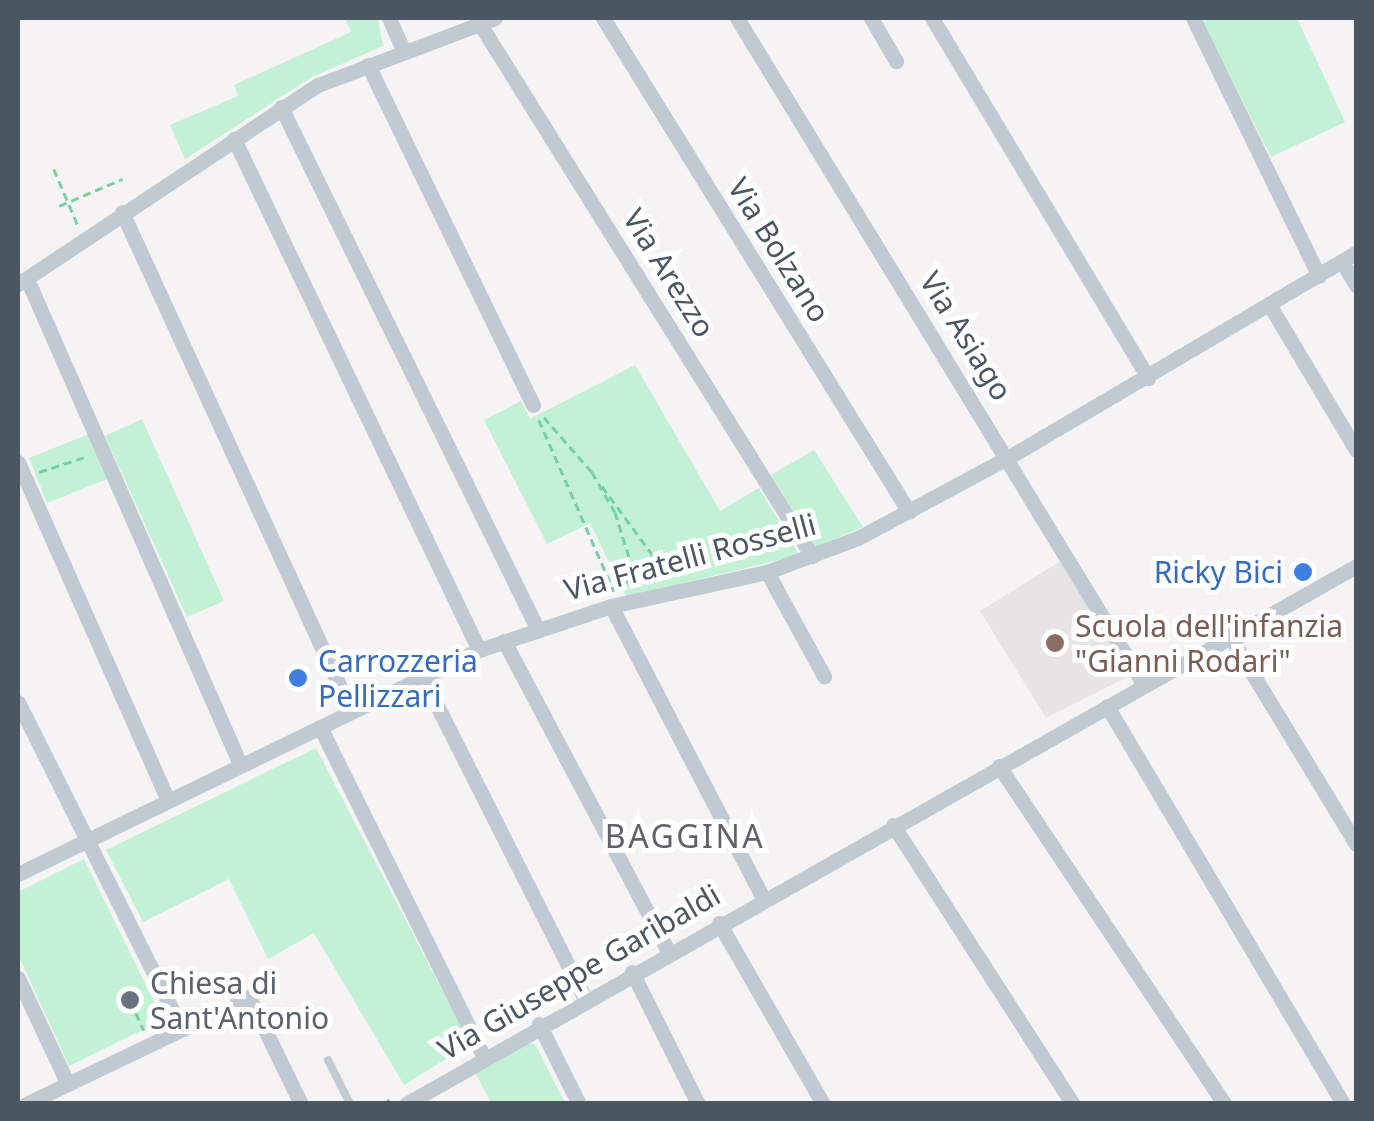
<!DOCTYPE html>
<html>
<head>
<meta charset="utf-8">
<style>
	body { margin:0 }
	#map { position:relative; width:1374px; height:1121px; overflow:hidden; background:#f5f3f3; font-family:"Noto Sans",sans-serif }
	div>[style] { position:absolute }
	.education>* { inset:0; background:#e6e4e5 }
	.green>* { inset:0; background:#c3f1d5 }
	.path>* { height:2.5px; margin-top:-1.25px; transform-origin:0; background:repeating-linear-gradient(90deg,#7ad0a6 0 8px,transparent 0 13px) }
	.lane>* { height:8px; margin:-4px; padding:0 4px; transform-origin:4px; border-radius:4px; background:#c1cad2 }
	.street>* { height:15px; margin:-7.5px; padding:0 7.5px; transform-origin:7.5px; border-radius:7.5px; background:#c1cad2 }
	.dots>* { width:28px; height:28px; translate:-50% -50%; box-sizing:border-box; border:5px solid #fff; border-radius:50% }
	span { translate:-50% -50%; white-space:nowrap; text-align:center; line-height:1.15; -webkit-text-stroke:10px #fff; paint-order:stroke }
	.street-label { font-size:30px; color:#4a5661 }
	.shop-label { font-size:30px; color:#366cbe }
	.right { translate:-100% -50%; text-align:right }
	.left { translate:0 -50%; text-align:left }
	.education-label { font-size:30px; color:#785e54 }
	.worship-label { font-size:30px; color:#5b616d }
	.neighbourhood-label { font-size:32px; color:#5f6368; letter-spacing:2.5px }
	.frame { position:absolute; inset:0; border:20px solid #4a5661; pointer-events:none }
</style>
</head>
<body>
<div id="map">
	<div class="education">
		<i style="clip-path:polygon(1064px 559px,1129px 676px,1046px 718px,980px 611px)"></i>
	</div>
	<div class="green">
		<i style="clip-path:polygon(345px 18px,378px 18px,383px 46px,312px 77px,185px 159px,170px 125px,238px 96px,234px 85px,351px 32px)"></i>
		<i style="clip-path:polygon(1201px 18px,1297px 18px,1345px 122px,1271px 157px)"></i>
		<i style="clip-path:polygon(635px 365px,720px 511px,759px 488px,799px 555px,626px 597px,590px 523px,547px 544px,484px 420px,521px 401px,530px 419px)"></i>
		<i style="clip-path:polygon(142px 419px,224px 601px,187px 617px,105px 436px)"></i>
		<i style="clip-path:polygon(89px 434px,107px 479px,47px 503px,29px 458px)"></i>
		<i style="clip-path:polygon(814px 450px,863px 527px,816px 547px,771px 475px)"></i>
		<i style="clip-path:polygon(316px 748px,470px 1044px,404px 1085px,314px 933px,268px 959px,229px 879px,143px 922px,106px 850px)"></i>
		<i style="clip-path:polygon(84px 859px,163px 1020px,69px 1066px,18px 954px,18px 892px)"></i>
		<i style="clip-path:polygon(522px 1043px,535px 1044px,565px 1103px,491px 1103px,476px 1074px)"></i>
	</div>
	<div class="path">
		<i style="left:54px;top:169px;width:64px;rotate:67deg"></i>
		<i style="left:59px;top:206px;width:69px;rotate:-23.2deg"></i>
		<i style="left:544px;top:417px;width:73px;rotate:48.9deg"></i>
		<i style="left:592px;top:472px;width:46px;rotate:60.1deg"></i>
		<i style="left:615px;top:512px;width:57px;rotate:72.5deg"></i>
		<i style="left:632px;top:566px;width:21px;rotate:109deg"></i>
		<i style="left:539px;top:420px;width:187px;rotate:66.3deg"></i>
		<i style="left:39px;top:472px;width:52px;rotate:-18.1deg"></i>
		<i style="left:602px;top:486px;width:112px;rotate:53.7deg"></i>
		<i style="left:136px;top:1013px;width:19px;rotate:65deg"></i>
		<i style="left:383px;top:1104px;width:11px;rotate:-34deg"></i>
	</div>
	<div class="lane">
		<i style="left:328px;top:1060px;width:49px;rotate:63.4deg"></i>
	</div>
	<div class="street">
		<i style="left:389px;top:18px;width:35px;rotate:66deg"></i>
		<i style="left:603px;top:18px;width:581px;rotate:58.22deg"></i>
		<i style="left:737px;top:18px;width:781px;rotate:58.61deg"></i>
		<i style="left:871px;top:18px;width:50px;rotate:59.8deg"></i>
		<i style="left:932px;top:18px;width:420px;rotate:59deg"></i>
		<i style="left:1193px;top:18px;width:287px;rotate:64deg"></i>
		<i style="left:478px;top:21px;width:631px;rotate:58.02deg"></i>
		<i style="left:368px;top:65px;width:378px;rotate:64.1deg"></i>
		<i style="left:281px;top:107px;width:580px;rotate:63.83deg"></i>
		<i style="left:234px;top:139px;width:567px;rotate:64.38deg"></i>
		<i style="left:122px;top:212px;width:549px;rotate:65.35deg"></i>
		<i style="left:1342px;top:262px;width:27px;rotate:59deg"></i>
		<i style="left:27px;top:279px;width:530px;rotate:66.29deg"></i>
		<i style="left:18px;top:284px;width:360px;rotate:-33.6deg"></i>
		<i style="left:318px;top:85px;width:189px;rotate:-20.7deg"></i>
		<i style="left:1269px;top:304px;width:170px;rotate:59.2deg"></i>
		<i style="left:18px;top:462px;width:368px;rotate:66.1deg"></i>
		<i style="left:767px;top:572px;width:119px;rotate:61.3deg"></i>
		<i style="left:611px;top:606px;width:329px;rotate:62.5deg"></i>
		<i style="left:1229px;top:635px;width:245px;rotate:58.7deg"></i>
		<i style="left:504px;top:641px;width:351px;rotate:62.1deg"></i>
		<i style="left:423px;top:678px;width:360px;rotate:63.2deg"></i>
		<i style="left:18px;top:702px;width:364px;rotate:63.4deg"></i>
		<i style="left:1107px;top:706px;width:463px;rotate:59.3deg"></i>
		<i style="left:320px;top:727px;width:369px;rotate:63.6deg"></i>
		<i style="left:999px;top:766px;width:406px;rotate:56.3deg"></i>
		<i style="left:893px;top:825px;width:332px;rotate:57.2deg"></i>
		<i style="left:18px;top:874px;width:513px;rotate:-25.92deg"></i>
		<i style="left:479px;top:650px;width:139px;rotate:-18.4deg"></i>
		<i style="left:611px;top:606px;width:160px;rotate:-12.3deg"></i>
		<i style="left:767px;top:572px;width:97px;rotate:-20.5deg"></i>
		<i style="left:858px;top:538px;width:171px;rotate:-28.2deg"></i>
		<i style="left:1009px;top:457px;width:403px;rotate:-30.5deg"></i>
		<i style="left:719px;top:923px;width:209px;rotate:60.1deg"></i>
		<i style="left:632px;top:972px;width:148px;rotate:63.4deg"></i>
		<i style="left:18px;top:978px;width:115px;rotate:64.8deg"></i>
		<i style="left:539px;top:1024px;width:89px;rotate:63.4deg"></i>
		<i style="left:26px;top:1104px;width:247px;rotate:-25.6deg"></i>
		<i style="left:249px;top:997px;width:119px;rotate:64.1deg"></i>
		<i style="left:406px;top:1104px;width:1092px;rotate:-29.52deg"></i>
	</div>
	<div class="dots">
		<i style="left:1303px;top:572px;background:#3f7fe0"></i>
		<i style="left:1055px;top:643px;background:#8d6e63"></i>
		<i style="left:298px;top:678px;background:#3f7fe0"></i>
		<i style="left:130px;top:1000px;background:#6b7280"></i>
	</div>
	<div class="street-label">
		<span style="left:779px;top:250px;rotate:58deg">Via Bolzano</span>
		<span style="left:669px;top:273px;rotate:58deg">Via Arezzo</span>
		<span style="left:966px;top:336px;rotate:58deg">Via Asiago</span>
		<span style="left:690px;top:557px;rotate:-15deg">Via Fratelli Rosselli</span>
		<span style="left:579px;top:972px;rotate:-30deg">Via Giuseppe Garibaldi</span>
	</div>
	<div class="shop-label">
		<span class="right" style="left:1283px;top:572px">Ricky Bici</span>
		<span class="left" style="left:318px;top:678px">Carrozzeria<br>Pellizzari</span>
	</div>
	<div class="education-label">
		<span class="left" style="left:1075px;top:643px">Scuola dell'infanzia<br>"Gianni Rodari"</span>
	</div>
	<div class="worship-label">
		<span class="left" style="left:150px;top:1000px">Chiesa di<br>Sant'Antonio</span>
	</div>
	<div class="neighbourhood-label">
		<span style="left:685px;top:836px">BAGGINA</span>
	</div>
	<div class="frame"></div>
</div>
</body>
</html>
